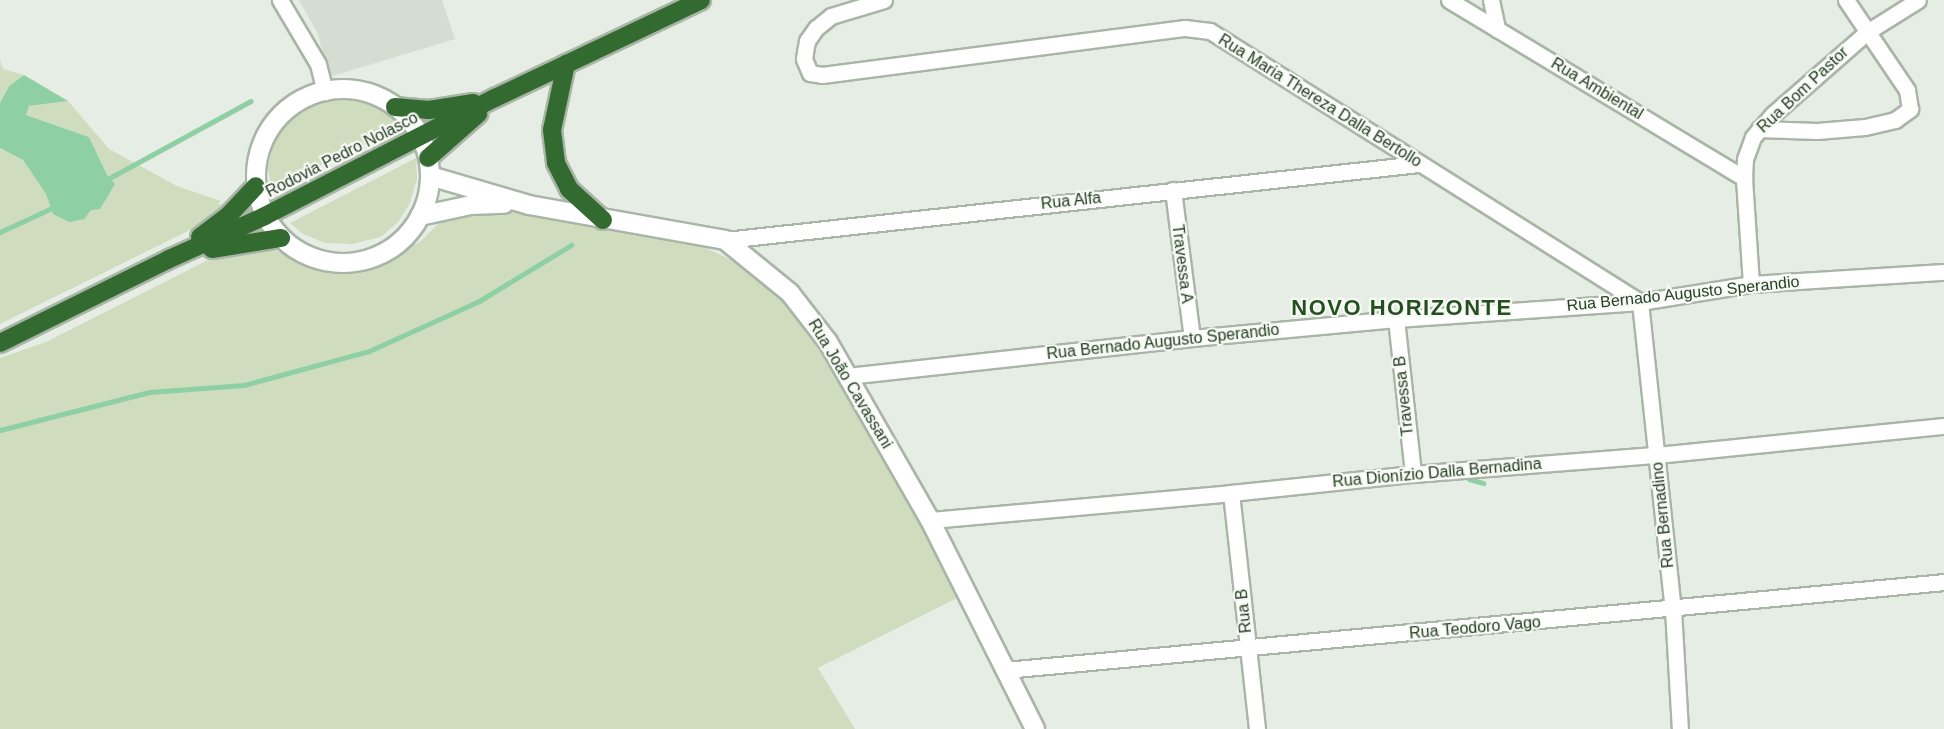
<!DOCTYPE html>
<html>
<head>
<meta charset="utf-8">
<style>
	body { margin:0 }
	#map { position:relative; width:1944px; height:729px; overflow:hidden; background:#e6ede4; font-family:Arial,sans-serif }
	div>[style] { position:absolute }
	.built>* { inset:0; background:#d5ddd2 }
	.green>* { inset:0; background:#cfddbe }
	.water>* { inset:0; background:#8ed0a3 }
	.stream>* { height:5px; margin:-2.5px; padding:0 2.5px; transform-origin:2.5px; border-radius:2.5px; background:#8ed0a3 }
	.roads { filter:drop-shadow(2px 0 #a9b5a7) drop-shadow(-2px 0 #a9b5a7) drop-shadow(0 2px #a9b5a7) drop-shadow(0 -2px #a9b5a7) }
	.street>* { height:15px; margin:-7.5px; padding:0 7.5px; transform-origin:7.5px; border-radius:7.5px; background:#fff }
	.secondary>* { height:18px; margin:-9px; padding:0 9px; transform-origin:9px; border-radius:9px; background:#fff }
	.secondary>.ring { margin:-9px; padding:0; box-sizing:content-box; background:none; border:18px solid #fff; border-radius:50% }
	.highway>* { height:18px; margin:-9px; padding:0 9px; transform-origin:9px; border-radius:9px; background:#326a30 }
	span { translate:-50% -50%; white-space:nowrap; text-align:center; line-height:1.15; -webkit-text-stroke:4.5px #f6f9f4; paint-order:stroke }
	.street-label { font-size:16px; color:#263e24 }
	.district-label { font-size:22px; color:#245020; font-weight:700; letter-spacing:1.5px }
</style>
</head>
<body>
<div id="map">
	<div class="built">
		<i style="clip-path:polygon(299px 0,442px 0,455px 39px,329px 77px,318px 34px)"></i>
	</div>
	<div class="green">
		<i style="clip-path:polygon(0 60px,3px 69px,24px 75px,9px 86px,0 103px)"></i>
		<i style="clip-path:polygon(339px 99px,366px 101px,387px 112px,400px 127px,271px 189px,268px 167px,274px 142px,288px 121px,311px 105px)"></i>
		<i style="clip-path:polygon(68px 101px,109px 149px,177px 186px,221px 201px,218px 204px,230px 205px,210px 220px,0 324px,0 148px,23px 160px,46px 194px,53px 214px,107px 175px,89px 137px,26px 115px,29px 106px)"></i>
		<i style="clip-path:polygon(416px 158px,417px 179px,410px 203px,398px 222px,381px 237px,352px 244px,325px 243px,303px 234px,290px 223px)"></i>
		<i style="clip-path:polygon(486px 208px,547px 214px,694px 242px,756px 272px,796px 306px,969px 592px,818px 668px,855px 729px,0 729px,0 358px,46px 342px,216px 256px,262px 245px,314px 266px,347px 271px,387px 260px,421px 241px,446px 216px)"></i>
	</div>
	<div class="water">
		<i style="clip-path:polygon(24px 75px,68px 101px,29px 106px,26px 115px,89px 137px,107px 175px,115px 184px,100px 209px,91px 210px,84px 219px,69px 222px,53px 214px,46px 194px,23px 160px,0 148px,0 103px,9px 86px)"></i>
	</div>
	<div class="stream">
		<i style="left:104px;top:181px;width:167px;rotate:-28.6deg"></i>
		<i style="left:0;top:232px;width:62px;rotate:-24.9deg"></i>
		<i style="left:0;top:430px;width:154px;rotate:-14.3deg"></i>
		<i style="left:149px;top:392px;width:95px;rotate:-4.2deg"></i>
		<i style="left:244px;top:385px;width:130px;rotate:-15.2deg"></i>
		<i style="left:369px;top:351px;width:121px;rotate:-24.4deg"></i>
		<i style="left:479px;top:301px;width:108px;rotate:-31.3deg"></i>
		<i style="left:1469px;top:479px;width:15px;rotate:16deg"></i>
	</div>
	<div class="roads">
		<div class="street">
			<i style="left:280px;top:0;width:74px;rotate:59.3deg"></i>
			<i style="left:318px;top:64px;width:29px;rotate:76deg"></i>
			<i style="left:884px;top:0;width:55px;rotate:163.2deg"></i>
			<i style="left:831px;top:16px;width:19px;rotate:141deg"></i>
			<i style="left:816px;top:28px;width:16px;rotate:125deg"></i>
			<i style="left:807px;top:41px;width:11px;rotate:100deg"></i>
			<i style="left:805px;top:52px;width:7px;rotate:98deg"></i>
			<i style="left:804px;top:59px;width:15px;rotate:67deg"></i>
			<i style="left:810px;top:73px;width:12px;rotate:9deg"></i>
			<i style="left:822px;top:75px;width:366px;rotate:-7.4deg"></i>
			<i style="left:1185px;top:28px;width:25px;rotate:7deg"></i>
			<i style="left:1210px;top:31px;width:508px;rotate:32.22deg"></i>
			<i style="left:1640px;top:302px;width:309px;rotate:83.9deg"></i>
			<i style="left:1673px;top:609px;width:120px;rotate:86.7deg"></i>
			<i style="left:1449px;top:0;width:345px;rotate:31.1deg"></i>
			<i style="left:1491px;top:0;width:30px;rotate:78deg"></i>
			<i style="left:1759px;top:129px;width:58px;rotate:2deg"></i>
			<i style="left:1817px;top:131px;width:48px;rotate:-4.8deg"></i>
			<i style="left:1865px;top:127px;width:31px;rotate:-13deg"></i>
			<i style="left:1895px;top:120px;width:19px;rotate:-36deg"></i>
			<i style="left:1910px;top:109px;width:19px;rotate:-99deg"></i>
			<i style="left:1907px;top:90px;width:109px;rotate:-124.1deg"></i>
			<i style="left:1173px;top:190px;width:149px;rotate:82.7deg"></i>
			<i style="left:725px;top:240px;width:698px;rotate:-6.25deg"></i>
			<i style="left:1751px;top:284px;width:106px;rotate:-93.8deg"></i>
			<i style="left:1744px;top:178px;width:19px;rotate:-87deg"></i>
			<i style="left:1745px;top:159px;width:23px;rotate:-70deg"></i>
			<i style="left:1753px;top:137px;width:29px;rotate:-49deg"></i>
			<i style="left:1772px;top:115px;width:126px;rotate:-41.1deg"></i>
			<i style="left:1867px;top:32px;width:60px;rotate:-32.1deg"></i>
			<i style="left:1396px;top:319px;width:156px;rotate:83.7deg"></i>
			<i style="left:848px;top:376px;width:346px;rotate:-6.3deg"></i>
			<i style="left:1192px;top:338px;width:205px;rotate:-5.3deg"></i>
			<i style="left:1396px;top:319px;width:245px;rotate:-4deg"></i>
			<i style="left:1640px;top:302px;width:112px;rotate:-9.2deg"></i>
			<i style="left:1751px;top:284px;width:193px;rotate:-3.6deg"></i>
			<i style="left:1231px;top:493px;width:237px;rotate:83.7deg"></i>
			<i style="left:930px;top:520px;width:302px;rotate:-5.1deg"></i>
			<i style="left:1231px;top:493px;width:183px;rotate:-6deg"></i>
			<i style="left:1413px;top:474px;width:245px;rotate:-4.5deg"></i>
			<i style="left:1657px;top:455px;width:288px;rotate:-5.8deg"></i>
			<i style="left:1005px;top:670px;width:943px;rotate:-5.35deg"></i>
		</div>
		<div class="secondary">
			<i class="ring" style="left:256px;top:89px;width:156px;height:156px"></i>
			<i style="left:430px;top:176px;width:103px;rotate:16.3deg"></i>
			<i style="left:529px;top:205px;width:199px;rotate:10.1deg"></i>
			<i style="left:725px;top:240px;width:84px;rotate:39.2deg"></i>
			<i style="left:790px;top:293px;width:62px;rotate:52.2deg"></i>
			<i style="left:828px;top:342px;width:205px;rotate:60.2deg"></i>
			<i style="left:930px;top:520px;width:234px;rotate:63.3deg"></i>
			<i style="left:420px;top:216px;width:52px;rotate:-12.2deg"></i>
			<i style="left:471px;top:205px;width:33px;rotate:-2deg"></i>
		</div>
		<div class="highway">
			<i style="left:566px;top:64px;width:67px;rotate:102deg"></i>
			<i style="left:552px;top:130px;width:33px;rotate:83deg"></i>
			<i style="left:556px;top:163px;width:29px;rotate:63deg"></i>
			<i style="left:569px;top:189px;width:46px;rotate:42.4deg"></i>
			<i style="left:395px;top:107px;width:34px;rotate:5deg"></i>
			<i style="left:429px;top:110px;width:45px;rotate:-9deg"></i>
			<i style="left:428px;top:158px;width:67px;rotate:-41.3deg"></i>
			<i style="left:200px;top:237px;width:34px;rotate:-37deg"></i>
			<i style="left:227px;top:217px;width:42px;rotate:-46.9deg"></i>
			<i style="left:212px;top:249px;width:70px;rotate:-9.1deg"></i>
			<i style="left:0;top:343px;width:189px;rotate:-26.4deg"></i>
			<i style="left:169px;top:259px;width:105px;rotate:-24.1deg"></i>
			<i style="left:265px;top:216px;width:259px;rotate:-27.2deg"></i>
			<i style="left:495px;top:98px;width:228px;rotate:-25.4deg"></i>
		</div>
	</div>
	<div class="street-label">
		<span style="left:1597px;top:89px;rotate:31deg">Rua Ambiental</span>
		<span style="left:1803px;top:90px;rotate:-43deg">Rua Bom Pastor</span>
		<span style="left:1320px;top:101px;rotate:32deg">Rua Maria Thereza Dalla Bertollo</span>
		<span style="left:342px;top:155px;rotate:-27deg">Rodovia Pedro Nolasco</span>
		<span style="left:1071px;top:201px;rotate:-6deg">Rua Alfa</span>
		<span style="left:1182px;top:264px;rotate:83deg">Travessa A</span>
		<span style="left:1683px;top:294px;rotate:-6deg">Rua Bernado Augusto Sperandio</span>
		<span style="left:1163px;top:342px;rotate:-6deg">Rua Bernado Augusto Sperandio</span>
		<span style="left:850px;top:384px;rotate:59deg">Rua João Cavassani</span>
		<span style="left:1404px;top:396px;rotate:-96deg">Travessa B</span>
		<span style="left:1437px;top:473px;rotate:-5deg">Rua Dionízio Dalla Bernadina</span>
		<span style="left:1663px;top:515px;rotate:-96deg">Rua Bernadino</span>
		<span style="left:1244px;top:611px;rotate:-96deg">Rua B</span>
		<span style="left:1475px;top:628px;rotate:-5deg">Rua Teodoro Vago</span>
	</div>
	<div class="district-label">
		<span style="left:1402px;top:308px">NOVO HORIZONTE</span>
	</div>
</div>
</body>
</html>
